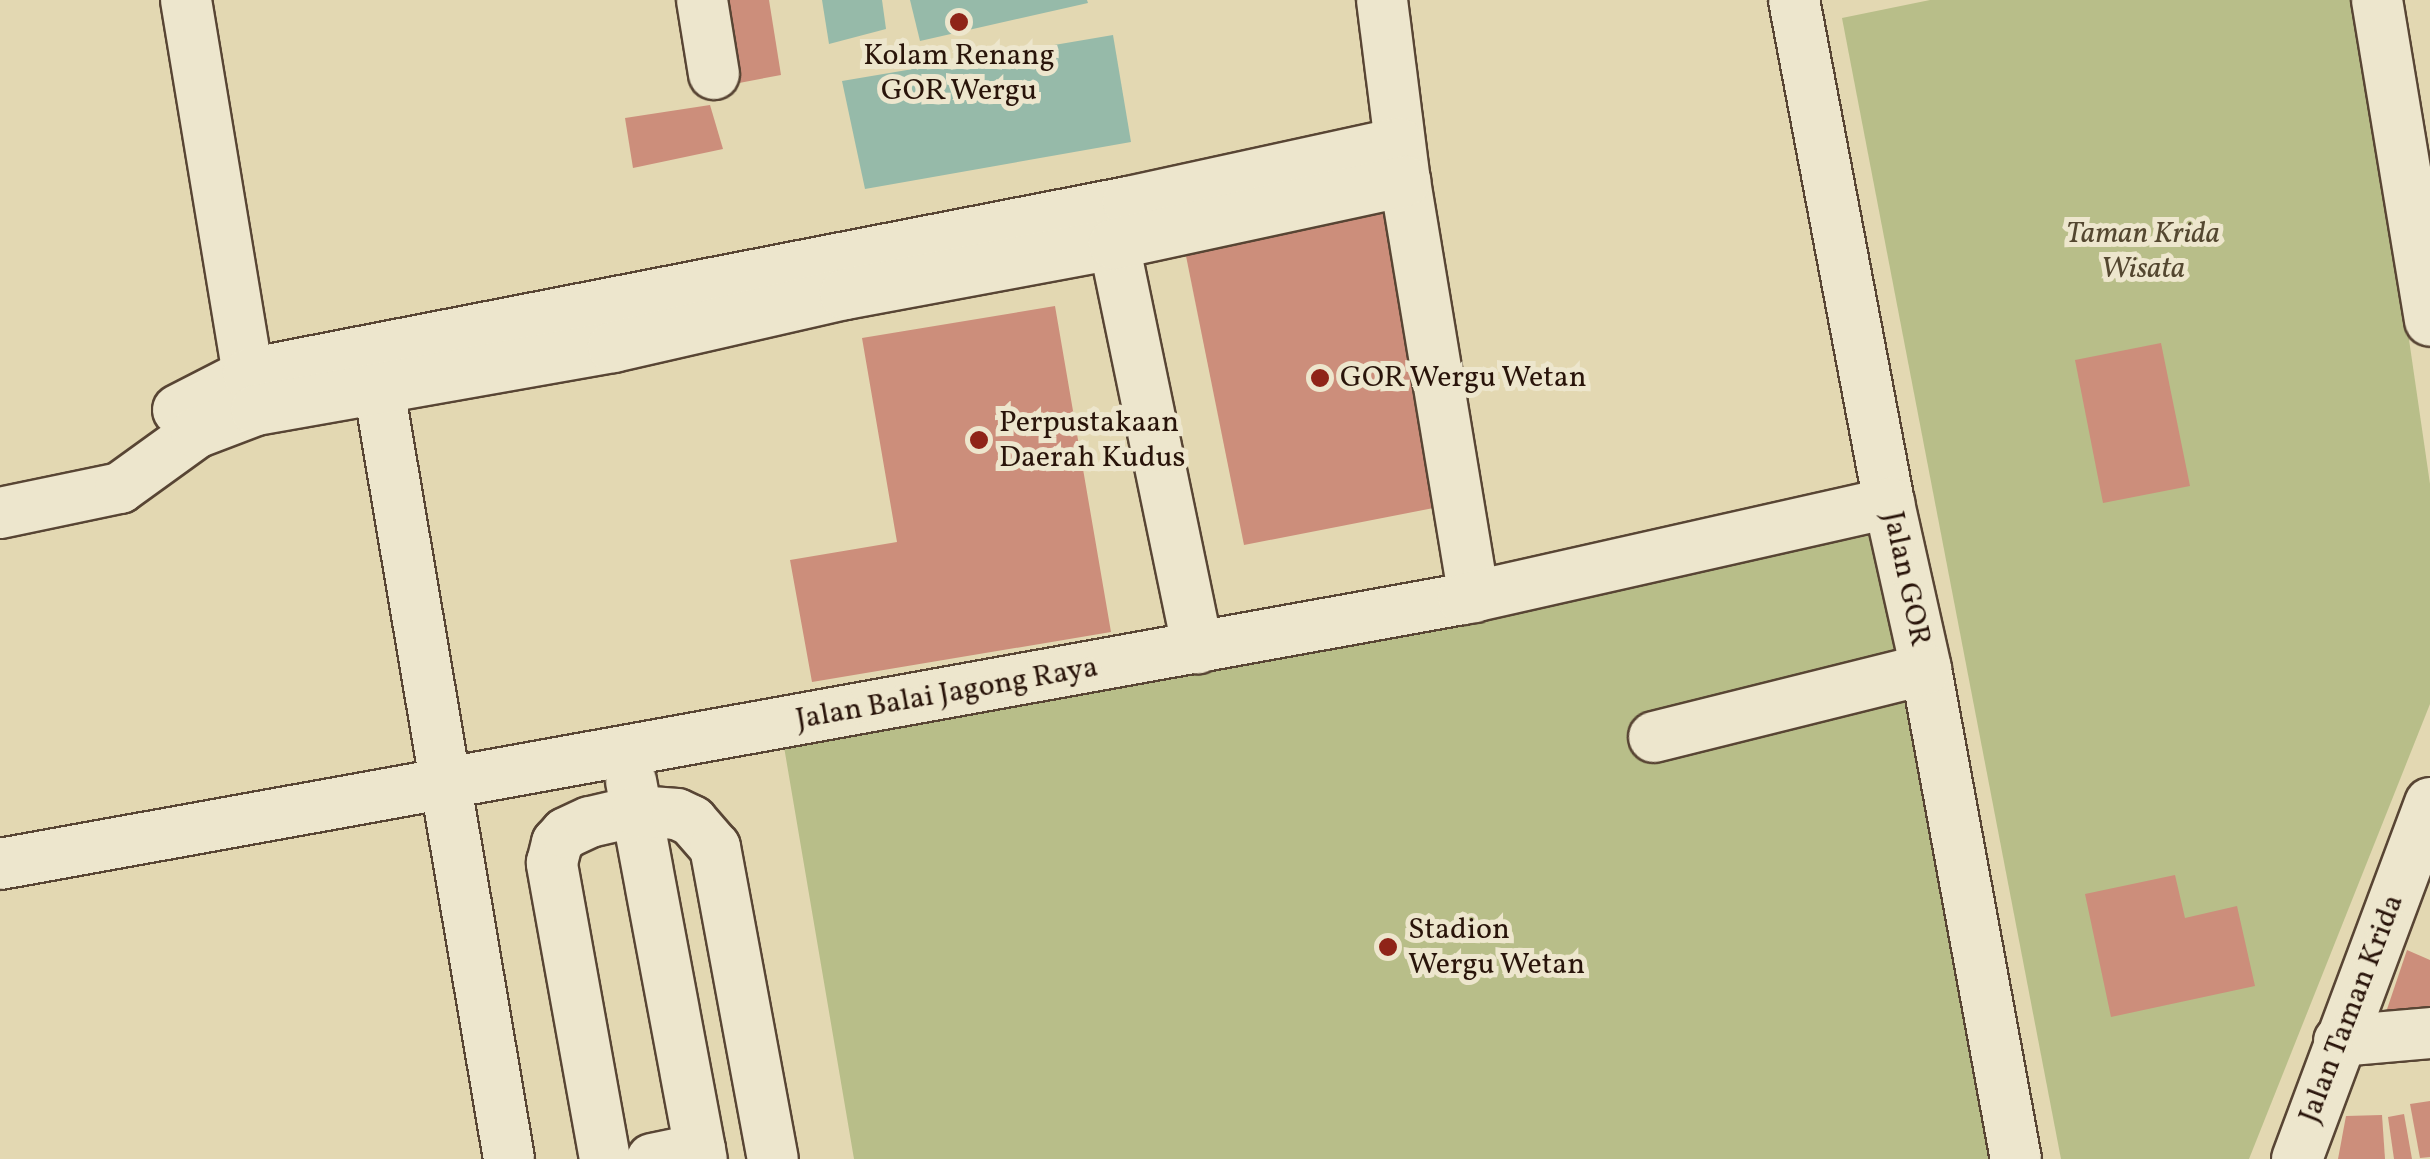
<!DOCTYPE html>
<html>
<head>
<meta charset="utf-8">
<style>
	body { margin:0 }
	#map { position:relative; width:2430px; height:1159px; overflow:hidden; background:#e3d8b2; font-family:Vollkorn,serif }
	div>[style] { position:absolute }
	.green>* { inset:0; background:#b8be89 }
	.water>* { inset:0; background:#96baa9 }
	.building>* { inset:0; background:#cc8e7b }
	.roads { filter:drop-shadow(2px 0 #584534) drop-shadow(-2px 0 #584534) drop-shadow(0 2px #584534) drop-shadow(0 -2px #584534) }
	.minor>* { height:50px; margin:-25px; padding:0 25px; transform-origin:25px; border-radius:25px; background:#ede6cd }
	.dots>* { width:28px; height:28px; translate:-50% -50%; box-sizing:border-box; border:5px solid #ede6cd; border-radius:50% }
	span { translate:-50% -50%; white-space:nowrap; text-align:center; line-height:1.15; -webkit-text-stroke:10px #ede6cd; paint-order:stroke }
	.poi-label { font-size:30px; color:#29140a }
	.left { translate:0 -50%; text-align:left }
	.park-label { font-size:30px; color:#544730; font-style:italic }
	.street-label { font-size:30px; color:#29140a }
</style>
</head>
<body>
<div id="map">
	<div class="green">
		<i style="clip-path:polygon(1930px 0,2355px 0,2364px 30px,2430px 484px,2430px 704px,2249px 1159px,2061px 1159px,1842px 18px)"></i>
		<i style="clip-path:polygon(1873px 535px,2002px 1159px,854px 1159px,782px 735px,1595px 590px)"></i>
	</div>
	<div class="water">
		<i style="clip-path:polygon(822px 0,882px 0,886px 29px,829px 44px)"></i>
		<i style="clip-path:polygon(910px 0,1087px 0,1088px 3px,920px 41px)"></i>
		<i style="clip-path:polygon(1113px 35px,1131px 142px,865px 189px,842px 81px)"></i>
	</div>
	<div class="building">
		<i style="clip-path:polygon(706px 0,769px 0,781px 75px,718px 87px)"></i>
		<i style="clip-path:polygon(710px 105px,723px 149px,633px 168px,625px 118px)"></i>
		<i style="clip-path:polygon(1396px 211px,1454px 504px,1244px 545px,1185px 251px)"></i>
		<i style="clip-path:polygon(1055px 306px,1111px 632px,812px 682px,790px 560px,897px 542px,862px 338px)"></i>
		<i style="clip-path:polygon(2161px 343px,2190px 486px,2103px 503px,2075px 360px)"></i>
		<i style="clip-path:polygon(2175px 875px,2185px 918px,2237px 906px,2255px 986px,2111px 1017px,2085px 894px)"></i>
		<i style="clip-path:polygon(2407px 950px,2430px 960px,2430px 1027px,2379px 1033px)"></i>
		<i style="clip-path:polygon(2430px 1101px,2430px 1157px,2420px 1158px,2410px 1104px)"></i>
		<i style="clip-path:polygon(2404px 1114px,2412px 1159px,2394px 1159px,2388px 1117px)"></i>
		<i style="clip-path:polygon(2382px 1115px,2385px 1159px,2338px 1159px,2346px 1116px)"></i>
	</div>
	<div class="roads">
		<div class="minor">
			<i style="left:186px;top:0;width:379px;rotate:80.6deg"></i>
			<i style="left:702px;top:0;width:75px;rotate:80.8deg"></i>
			<i style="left:1382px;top:0;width:182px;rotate:82.8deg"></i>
			<i style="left:1405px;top:181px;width:422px;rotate:80.6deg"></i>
			<i style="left:1794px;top:0;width:512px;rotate:79.3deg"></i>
			<i style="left:1889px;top:503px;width:170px;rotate:77.4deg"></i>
			<i style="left:1926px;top:669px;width:498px;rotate:79.6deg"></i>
			<i style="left:2377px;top:0;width:325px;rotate:80.6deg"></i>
			<i style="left:1114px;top:244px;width:413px;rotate:78.3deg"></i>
			<i style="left:374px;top:360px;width:810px;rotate:80.41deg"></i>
			<i style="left:178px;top:410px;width:79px;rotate:-27.2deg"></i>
			<i style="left:248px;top:374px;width:897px;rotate:-11.06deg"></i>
			<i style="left:1128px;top:202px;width:277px;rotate:-12.3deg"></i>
			<i style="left:0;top:513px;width:123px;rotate:-11.8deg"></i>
			<i style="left:120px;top:488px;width:94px;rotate:-35.9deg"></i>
			<i style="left:196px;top:433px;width:64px;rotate:-21deg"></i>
			<i style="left:256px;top:410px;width:363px;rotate:-10deg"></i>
			<i style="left:613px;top:347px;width:238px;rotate:-12.9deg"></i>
			<i style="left:845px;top:294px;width:274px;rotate:-10.5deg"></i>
			<i style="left:1114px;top:244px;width:298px;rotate:-12.2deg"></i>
			<i style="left:1654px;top:737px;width:280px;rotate:-14deg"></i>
			<i style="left:631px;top:781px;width:385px;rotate:79.4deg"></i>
			<i style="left:0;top:864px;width:1487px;rotate:-10.27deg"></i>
			<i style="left:1463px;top:599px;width:437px;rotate:-12.7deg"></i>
			<i style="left:2339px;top:1041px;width:91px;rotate:-5deg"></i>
			<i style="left:605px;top:1159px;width:301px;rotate:-100.2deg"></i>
			<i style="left:552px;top:863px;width:21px;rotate:-76deg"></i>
			<i style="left:557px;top:843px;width:13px;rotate:-48deg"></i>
			<i style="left:566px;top:833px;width:26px;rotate:-25deg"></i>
			<i style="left:590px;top:822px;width:48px;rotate:-13.2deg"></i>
			<i style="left:637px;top:811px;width:40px;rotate:4.3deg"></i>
			<i style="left:677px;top:814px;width:17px;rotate:25deg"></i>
			<i style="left:692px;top:821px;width:35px;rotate:49deg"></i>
			<i style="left:715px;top:847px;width:317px;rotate:79.5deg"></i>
			<i style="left:652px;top:1159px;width:49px;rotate:-11.8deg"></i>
			<i style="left:2297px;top:1159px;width:380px;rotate:-69.5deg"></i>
		</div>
	</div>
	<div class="dots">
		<i style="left:959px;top:22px;background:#8f2418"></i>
		<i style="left:1320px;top:378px;background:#8f2418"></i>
		<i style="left:979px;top:440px;background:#8f2418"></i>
		<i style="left:1388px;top:947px;background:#8f2418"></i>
	</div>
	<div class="poi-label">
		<span style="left:959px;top:73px">Kolam Renang<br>GOR Wergu</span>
		<span class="left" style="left:1340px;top:378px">GOR Wergu Wetan</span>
		<span class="left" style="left:999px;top:440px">Perpustakaan<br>Daerah Kudus</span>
		<span class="left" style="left:1408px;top:947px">Stadion<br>Wergu Wetan</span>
	</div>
	<div class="park-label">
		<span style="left:2143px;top:251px">Taman Krida<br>Wisata</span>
	</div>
	<div class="street-label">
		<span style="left:1906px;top:579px;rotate:78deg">Jalan GOR</span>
		<span style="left:947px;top:694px;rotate:-10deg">Jalan Balai Jagong Raya</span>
		<span style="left:2352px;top:1009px;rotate:-69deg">Jalan Taman Krida</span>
	</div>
</div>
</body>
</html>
